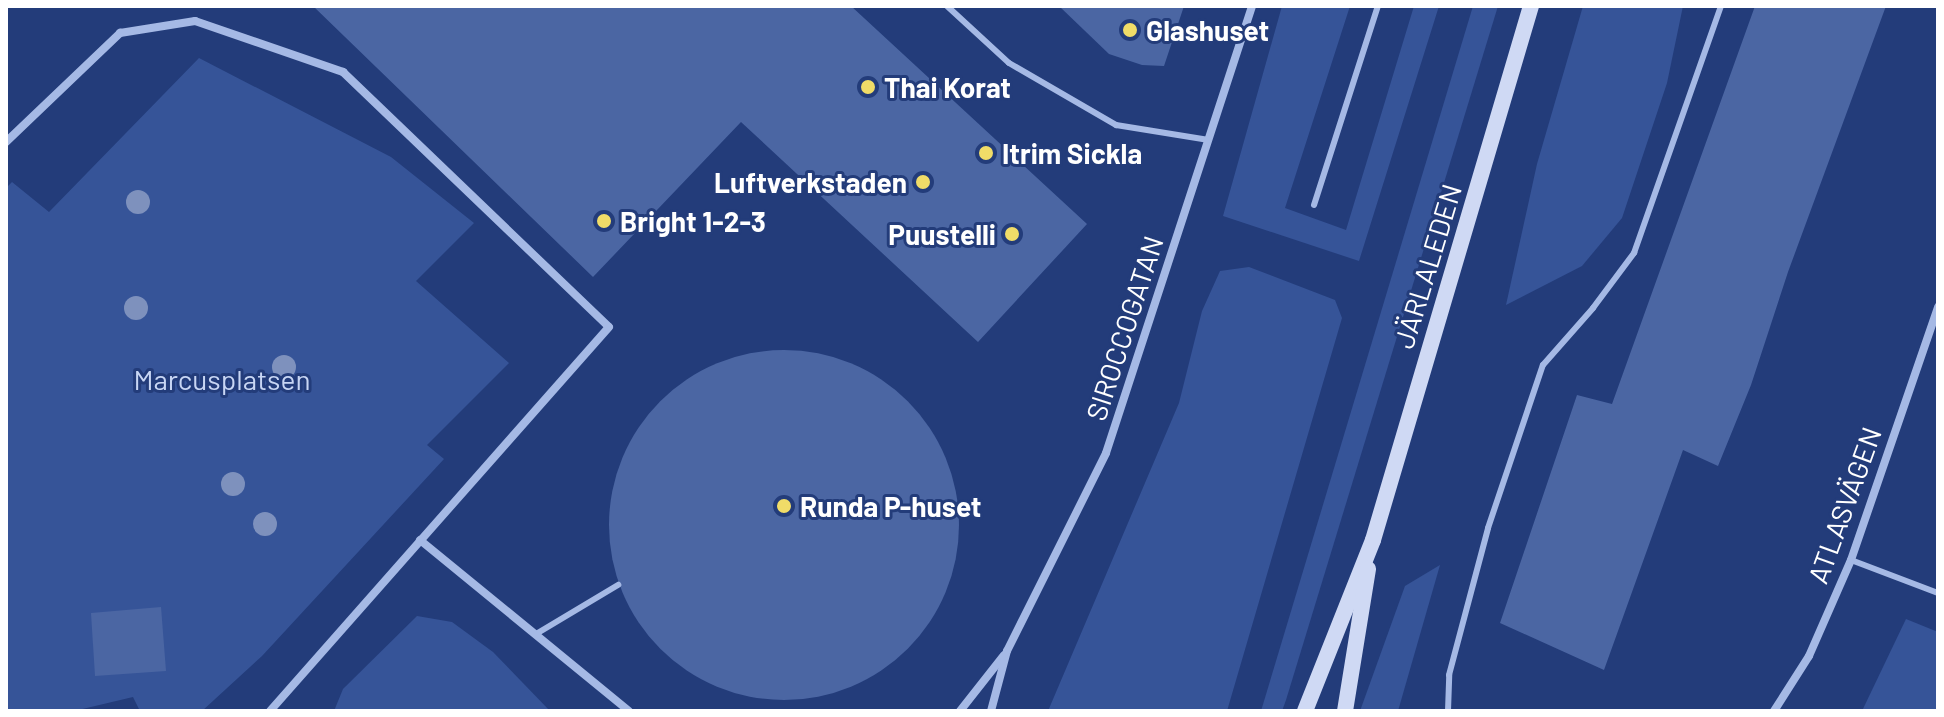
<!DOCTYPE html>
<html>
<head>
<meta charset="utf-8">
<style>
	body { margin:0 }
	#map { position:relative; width:1944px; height:717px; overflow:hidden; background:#233c7a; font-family:Barlow,sans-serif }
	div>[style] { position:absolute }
	.green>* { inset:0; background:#365498 }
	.building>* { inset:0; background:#4b66a3 }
	.round { border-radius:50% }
	.lane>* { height:6px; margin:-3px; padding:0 3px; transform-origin:3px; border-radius:3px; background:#a5b9e5 }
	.street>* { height:8px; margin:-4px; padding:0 4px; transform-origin:4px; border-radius:4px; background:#a5b9e5 }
	.secondary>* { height:16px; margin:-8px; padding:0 8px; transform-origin:8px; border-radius:8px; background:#cfd9f4 }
	.trees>* { width:24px; height:24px; margin:-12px; border-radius:50%; background:#7e91bd }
	.dots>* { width:22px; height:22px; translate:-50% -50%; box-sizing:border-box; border:4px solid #233c7a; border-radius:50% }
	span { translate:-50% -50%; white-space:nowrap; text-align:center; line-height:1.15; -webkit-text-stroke:6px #233c7a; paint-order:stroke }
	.poi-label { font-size:28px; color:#fff; font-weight:700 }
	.left { translate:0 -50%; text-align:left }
	.right { translate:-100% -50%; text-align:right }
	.street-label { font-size:28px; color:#fff }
	.park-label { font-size:28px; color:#c8d6f4 }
	.frame { position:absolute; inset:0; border:8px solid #fff; pointer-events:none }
</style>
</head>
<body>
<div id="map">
	<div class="green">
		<i style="clip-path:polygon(1282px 6px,1350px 6px,1285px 208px,1346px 230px,1414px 6px,1439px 6px,1359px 261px,1223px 216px)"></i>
		<i style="clip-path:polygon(1473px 6px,1498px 6px,1286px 700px,1282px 711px,1261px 711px)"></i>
		<i style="clip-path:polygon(1583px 6px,1683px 6px,1667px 83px,1622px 218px,1582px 266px,1506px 305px,1537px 164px)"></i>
		<i style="clip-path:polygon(199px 58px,391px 157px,474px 223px,416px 281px,509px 363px,427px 445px,444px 459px,262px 656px,202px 711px,140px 711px,133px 697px,74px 711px,6px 711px,6px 188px,12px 182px,49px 212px)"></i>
		<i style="clip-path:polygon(1249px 267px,1335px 300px,1342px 318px,1227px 711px,1048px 711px,1179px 403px,1202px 311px,1220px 271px)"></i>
		<i style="clip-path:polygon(1440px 565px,1398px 711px,1360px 711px,1405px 586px)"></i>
		<i style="clip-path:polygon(417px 616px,452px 622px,493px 652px,550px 711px,334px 711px,343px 689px)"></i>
		<i style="clip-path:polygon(1906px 619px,1938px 632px,1938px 711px,1862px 711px)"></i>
	</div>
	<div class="building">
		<i style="clip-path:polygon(313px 6px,851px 6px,1087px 224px,978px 342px,741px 122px,593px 277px)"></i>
		<i style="clip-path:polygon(1059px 6px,1184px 6px,1164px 66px,1142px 65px,1109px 54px)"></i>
		<i style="clip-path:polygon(1755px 6px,1886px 6px,1788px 272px,1751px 385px,1718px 466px,1683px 450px,1604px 670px,1500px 623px,1577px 395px,1612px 404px)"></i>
		<i class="round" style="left:609px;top:350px;width:350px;height:350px"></i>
		<i style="clip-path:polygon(161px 607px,166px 671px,95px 676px,91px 613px)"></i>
	</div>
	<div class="lane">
		<i style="left:947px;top:6px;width:84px;rotate:42.6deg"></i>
		<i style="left:1009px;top:63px;width:124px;rotate:30.1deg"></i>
		<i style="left:1116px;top:125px;width:94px;rotate:9.2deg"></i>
		<i style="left:1314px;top:205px;width:209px;rotate:-72.2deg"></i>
		<i style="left:1851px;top:560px;width:93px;rotate:20.8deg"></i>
		<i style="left:536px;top:634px;width:96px;rotate:-30.9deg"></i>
		<i style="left:1448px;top:711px;width:36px;rotate:-88deg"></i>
		<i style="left:1449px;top:675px;width:152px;rotate:-75.1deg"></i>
		<i style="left:1488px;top:528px;width:172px;rotate:-71.4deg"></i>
		<i style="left:1543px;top:365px;width:76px;rotate:-48.7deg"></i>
		<i style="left:1593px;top:308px;width:69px;rotate:-53.3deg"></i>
		<i style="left:1634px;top:253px;width:262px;rotate:-70.6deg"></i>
	</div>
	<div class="street">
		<i style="left:6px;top:142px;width:158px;rotate:-43.7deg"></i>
		<i style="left:120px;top:33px;width:76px;rotate:-9.1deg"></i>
		<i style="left:195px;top:21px;width:157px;rotate:19deg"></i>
		<i style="left:343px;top:72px;width:368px;rotate:43.8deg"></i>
		<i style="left:609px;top:327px;width:512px;rotate:131.44deg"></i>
		<i style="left:420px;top:540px;width:270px;rotate:39.3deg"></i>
		<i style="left:960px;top:711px;width:71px;rotate:-51.8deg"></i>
		<i style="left:991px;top:711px;width:62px;rotate:-75.1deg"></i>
		<i style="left:1007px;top:651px;width:221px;rotate:-63.4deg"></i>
		<i style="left:1106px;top:453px;width:470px;rotate:-71.9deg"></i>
		<i style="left:1774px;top:711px;width:65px;rotate:-57.5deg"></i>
		<i style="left:1809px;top:656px;width:105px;rotate:-66.4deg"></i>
		<i style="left:1851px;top:560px;width:268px;rotate:-71deg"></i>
	</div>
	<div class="secondary">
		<i style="left:1305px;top:711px;width:184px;rotate:-68.3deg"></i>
		<i style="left:1373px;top:540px;width:557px;rotate:-73.52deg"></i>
		<i style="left:1345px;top:711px;width:144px;rotate:-80.8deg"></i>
	</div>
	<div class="trees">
		<i style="left:138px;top:202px"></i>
		<i style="left:136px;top:308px"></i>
		<i style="left:284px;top:367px"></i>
		<i style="left:233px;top:484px"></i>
		<i style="left:265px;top:524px"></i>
	</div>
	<div class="dots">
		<i style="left:1130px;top:30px;background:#f0dc68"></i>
		<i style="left:868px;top:87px;background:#f0dc68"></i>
		<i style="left:986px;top:153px;background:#f0dc68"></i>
		<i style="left:923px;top:182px;background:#f0dc68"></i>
		<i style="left:604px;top:221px;background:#f0dc68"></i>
		<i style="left:1012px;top:234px;background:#f0dc68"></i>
		<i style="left:784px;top:506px;background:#f0dc68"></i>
	</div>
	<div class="poi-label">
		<span class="left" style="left:1146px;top:30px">Glashuset</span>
		<span class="left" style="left:884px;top:87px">Thai Korat</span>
		<span class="left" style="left:1002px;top:153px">Itrim Sickla</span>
		<span class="right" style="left:907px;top:182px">Luftverkstaden</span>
		<span class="left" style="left:620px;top:221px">Bright 1-2-3</span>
		<span class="right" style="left:996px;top:234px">Puustelli</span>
		<span class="left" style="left:800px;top:506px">Runda P-huset</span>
	</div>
	<div class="street-label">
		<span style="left:1427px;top:266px;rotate:-73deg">JÄRLALEDEN</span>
		<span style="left:1124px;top:328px;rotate:-72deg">SIROCCOGATAN</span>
		<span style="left:1844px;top:505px;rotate:-70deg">ATLASVÄGEN</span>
	</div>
	<div class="park-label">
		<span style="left:222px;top:379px">Marcusplatsen</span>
	</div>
	<div class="frame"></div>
</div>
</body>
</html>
